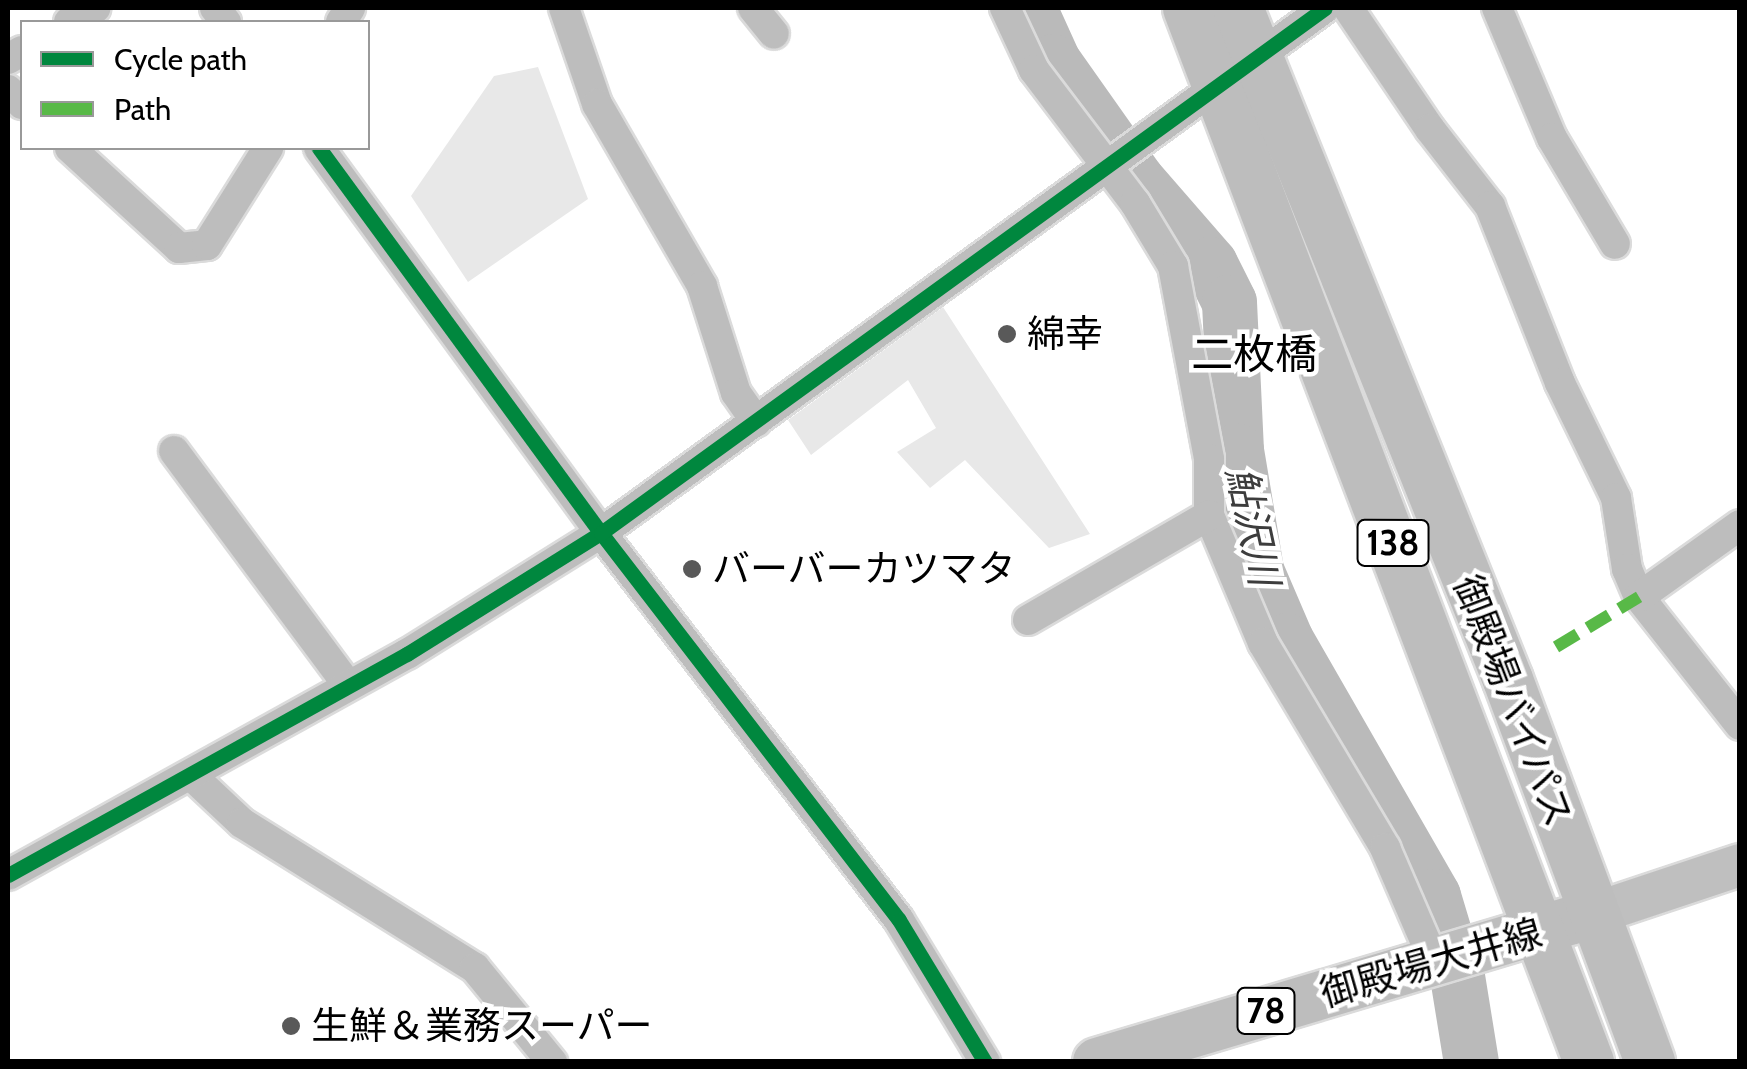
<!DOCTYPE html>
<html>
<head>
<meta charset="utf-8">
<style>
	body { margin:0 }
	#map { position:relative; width:1747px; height:1069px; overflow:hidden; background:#fff; font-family:Cabin,"Noto Sans JP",sans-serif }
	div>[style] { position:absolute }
	.green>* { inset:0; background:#e8e8e8 }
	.river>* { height:55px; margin:-27.5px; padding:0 27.5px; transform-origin:27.5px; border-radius:27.5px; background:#bababa }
	.roads { filter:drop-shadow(2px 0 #dbdbdb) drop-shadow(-2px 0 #dbdbdb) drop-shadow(0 2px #dbdbdb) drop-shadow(0 -2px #dbdbdb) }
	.minor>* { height:30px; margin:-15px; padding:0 15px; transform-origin:15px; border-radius:15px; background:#bdbdbd }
	.secondary>* { height:42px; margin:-21px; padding:0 21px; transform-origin:21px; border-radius:21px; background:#bfbfbf }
	.primary>* { height:48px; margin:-24px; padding:0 24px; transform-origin:24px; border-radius:24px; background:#bdbdbd }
	.trunk>* { height:50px; margin:-25px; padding:0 25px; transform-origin:25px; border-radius:25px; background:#bdbdbd }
	.quiet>* { height:12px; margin-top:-6px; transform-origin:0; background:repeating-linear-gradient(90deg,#58b947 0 25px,transparent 0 37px) }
	.cycleway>* { height:15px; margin:-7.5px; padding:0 7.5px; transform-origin:7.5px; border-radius:7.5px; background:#00873e }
	.dots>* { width:28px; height:28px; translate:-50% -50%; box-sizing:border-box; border:5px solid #fff; border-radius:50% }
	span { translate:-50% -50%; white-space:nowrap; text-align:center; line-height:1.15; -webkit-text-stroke:9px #fff; paint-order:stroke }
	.shield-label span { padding:2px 8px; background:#fff; border:2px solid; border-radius:8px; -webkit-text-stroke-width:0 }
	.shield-label { font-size:35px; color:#000; font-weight:700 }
	.poi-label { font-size:38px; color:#000 }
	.left { translate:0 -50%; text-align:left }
	.street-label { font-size:38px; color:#000 }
	.water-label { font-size:40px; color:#3d3d3d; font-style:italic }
	.quarter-label { font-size:42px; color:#000 }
	.frame { position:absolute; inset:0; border:10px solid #000; pointer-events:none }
	.legend { position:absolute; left:20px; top:20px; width:350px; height:130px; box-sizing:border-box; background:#fff; border:2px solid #999; margin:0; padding:12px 18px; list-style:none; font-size:30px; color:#000 }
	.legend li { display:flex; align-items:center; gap:20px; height:50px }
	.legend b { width:50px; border:2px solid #999 }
</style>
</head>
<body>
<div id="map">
	<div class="green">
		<i style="clip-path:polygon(538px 67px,588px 199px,468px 282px,411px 196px,494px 76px)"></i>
		<i style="clip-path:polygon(943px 307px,1090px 534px,1049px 548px,965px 460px,930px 488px,897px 452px,936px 428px,908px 380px,811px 455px,788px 420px)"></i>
	</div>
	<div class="river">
		<i style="left:1029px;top:8px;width:58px;rotate:65.6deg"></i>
		<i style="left:1053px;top:61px;width:146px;rotate:54.8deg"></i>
		<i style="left:1137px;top:180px;width:111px;rotate:49deg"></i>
		<i style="left:1210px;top:264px;width:42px;rotate:63.4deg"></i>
		<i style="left:1229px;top:302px;width:148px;rotate:87.3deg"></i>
		<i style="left:1236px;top:450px;width:122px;rotate:80.5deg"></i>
		<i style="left:1256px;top:570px;width:76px;rotate:66.8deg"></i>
		<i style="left:1286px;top:640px;width:295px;rotate:60.1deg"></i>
		<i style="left:1433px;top:896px;width:84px;rotate:73.3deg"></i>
		<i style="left:1457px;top:976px;width:87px;rotate:80.8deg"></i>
	</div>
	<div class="roads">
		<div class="minor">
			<i style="left:215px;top:8px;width:18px;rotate:52deg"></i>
			<i style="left:564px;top:8px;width:102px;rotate:71deg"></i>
			<i style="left:597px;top:104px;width:210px;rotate:60deg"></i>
			<i style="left:702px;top:286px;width:112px;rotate:72.4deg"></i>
			<i style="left:736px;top:393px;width:35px;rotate:55deg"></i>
			<i style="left:753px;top:8px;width:33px;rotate:51deg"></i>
			<i style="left:1005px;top:8px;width:68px;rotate:64.9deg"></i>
			<i style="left:1034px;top:70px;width:167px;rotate:52.8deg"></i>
			<i style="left:1135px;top:203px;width:74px;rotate:58.9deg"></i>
			<i style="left:1173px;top:266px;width:196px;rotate:79.4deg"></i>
			<i style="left:1209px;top:459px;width:56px;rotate:90deg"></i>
			<i style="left:1209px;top:515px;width:139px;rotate:67.1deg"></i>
			<i style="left:1263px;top:643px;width:239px;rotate:59.2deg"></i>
			<i style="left:1385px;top:848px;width:123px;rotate:66.6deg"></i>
			<i style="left:1348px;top:8px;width:146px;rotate:55.9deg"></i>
			<i style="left:1430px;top:129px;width:98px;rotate:52.1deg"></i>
			<i style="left:1490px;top:206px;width:190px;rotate:68.4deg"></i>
			<i style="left:1560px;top:383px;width:128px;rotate:64deg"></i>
			<i style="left:1616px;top:498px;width:72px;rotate:81.2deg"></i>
			<i style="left:1627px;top:569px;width:30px;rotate:67deg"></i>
			<i style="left:1639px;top:597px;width:163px;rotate:51.7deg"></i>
			<i style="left:1497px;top:8px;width:141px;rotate:67.1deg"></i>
			<i style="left:1552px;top:138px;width:123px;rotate:59.3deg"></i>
			<i style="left:69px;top:22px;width:30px;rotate:-28deg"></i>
			<i style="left:341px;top:22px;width:17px;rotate:-57deg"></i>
			<i style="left:8px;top:59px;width:16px;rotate:-30deg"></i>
			<i style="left:8px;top:90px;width:20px;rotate:45deg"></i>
			<i style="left:70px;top:148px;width:148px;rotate:42.5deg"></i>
			<i style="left:179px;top:248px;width:28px;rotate:-6deg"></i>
			<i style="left:207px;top:245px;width:115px;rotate:-57.8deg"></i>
			<i style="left:319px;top:148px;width:477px;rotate:53.8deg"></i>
			<i style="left:601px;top:533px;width:488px;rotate:52.4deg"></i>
			<i style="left:899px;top:920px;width:166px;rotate:58.8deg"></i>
			<i style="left:174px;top:451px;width:290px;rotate:53.4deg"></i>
			<i style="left:1639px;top:597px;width:124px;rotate:-35.5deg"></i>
			<i style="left:1028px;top:620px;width:209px;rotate:-30.1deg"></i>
			<i style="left:192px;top:776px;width:69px;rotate:43.2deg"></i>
			<i style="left:242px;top:823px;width:274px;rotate:31.9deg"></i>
			<i style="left:475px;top:968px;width:122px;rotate:50.7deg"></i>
			<i style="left:8px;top:875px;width:456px;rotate:-29deg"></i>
			<i style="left:407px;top:654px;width:229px;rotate:-32deg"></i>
			<i style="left:601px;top:533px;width:894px;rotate:-35.95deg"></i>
		</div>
		<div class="secondary">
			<i style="left:1593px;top:914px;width:155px;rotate:-18.4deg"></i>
		</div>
		<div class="primary">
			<i style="left:1097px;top:1062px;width:518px;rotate:-16.61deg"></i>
		</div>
		<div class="trunk">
			<i style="left:1188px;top:8px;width:1128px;rotate:69.17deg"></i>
			<i style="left:1238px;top:8px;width:724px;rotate:68.11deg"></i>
			<i style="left:1508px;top:680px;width:408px;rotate:69.6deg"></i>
		</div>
	</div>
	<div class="quiet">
		<i style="left:1556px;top:647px;width:97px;rotate:-31.1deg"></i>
	</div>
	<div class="cycleway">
		<i style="left:319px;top:148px;width:477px;rotate:53.8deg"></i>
		<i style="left:601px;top:533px;width:488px;rotate:52.4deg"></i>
		<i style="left:899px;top:920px;width:166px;rotate:58.8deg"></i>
		<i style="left:8px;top:875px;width:456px;rotate:-29deg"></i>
		<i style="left:407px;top:654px;width:229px;rotate:-32deg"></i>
		<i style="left:601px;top:533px;width:894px;rotate:-35.95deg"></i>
	</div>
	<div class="dots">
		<i style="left:1007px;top:334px;background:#595959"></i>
		<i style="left:692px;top:569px;background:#595959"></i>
		<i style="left:291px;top:1026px;background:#595959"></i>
	</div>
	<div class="shield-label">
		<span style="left:1393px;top:543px">138</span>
		<span style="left:1266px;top:1011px">78</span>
	</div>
	<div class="poi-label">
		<span class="left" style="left:1027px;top:334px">綿幸</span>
		<span class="left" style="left:712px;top:569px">バーバーカツマタ</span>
		<span class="left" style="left:311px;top:1026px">生鮮＆業務スーパー</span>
	</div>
	<div class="street-label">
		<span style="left:1513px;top:701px;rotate:69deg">御殿場バイパス</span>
		<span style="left:1431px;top:963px;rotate:-16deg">御殿場大井線</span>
	</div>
	<div class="water-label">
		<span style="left:1253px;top:526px;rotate:78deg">鮎沢川</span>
	</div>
	<div class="quarter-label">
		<span style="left:1254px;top:354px">二枚橋</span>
	</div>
	<div class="frame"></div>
	<ul class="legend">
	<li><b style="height:12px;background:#00873e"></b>Cycle path</li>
	<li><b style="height:12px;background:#58b947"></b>Path</li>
	</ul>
</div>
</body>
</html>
